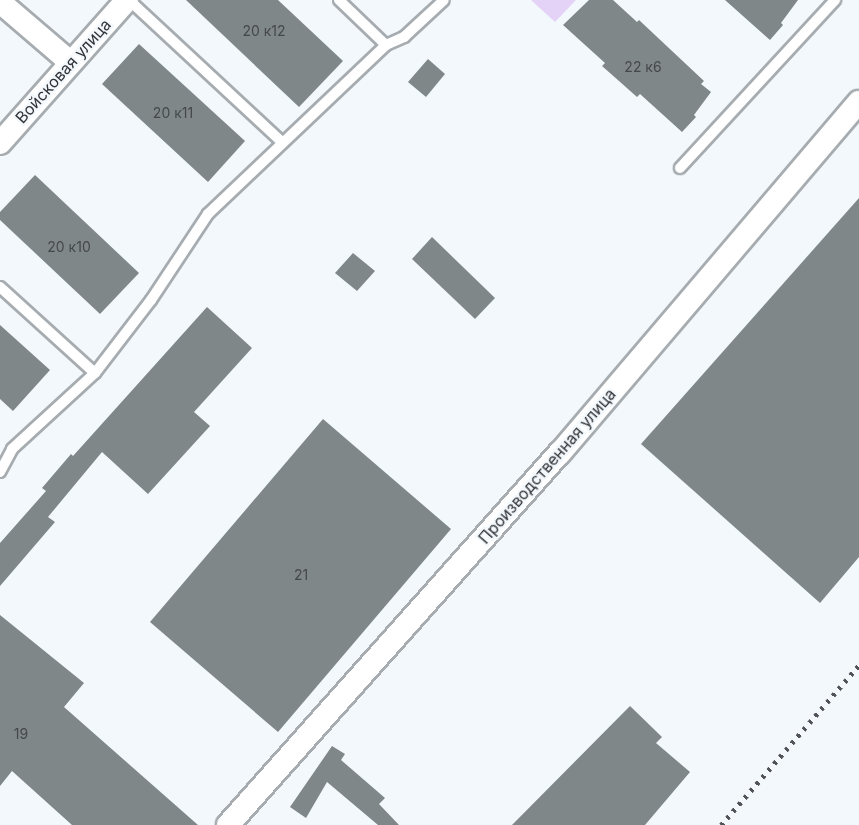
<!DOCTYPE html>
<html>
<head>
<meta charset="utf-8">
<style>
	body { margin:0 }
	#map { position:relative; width:859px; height:825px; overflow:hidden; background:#f2f8fc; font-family:Inter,sans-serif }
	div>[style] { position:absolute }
	.green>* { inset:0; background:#e4d3f7 }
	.building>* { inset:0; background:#808788 }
	.roads { filter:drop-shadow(2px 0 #a6acb0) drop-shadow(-2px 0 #a6acb0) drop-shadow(0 2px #a6acb0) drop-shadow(0 -2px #a6acb0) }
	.service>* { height:10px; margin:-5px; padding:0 5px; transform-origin:5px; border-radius:5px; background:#fff }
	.minor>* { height:22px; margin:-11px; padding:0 11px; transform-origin:11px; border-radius:11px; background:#fff }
	.rail>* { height:4.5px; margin-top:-2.25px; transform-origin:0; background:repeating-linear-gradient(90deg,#515356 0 3px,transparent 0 9px) }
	span { translate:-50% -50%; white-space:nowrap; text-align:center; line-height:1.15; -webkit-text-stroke:4.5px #f2f8fc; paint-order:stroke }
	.number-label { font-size:14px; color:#45484a }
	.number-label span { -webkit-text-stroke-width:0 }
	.street-label { font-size:16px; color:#313335 }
</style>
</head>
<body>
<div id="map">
	<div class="green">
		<i style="clip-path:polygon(531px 0,576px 0,555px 22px)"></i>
	</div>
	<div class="building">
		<i style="clip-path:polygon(186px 0,278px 0,343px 61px,299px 107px)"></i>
		<i style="clip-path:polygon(589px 0,613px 0,637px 22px,639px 20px,704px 81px,701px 84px,711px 92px,694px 115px,696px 117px,682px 132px,640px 94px,637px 97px,619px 81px,602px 66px,605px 63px,563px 25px)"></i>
		<i style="clip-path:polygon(725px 0,798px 0,781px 23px,783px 25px,770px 40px)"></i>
		<i style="clip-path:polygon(139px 44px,245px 141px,208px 182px,102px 84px)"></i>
		<i style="clip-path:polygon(428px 59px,445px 74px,426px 97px,408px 82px)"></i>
		<i style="clip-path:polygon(35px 175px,139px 273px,100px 314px,0 220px,0 212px)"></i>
		<i style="clip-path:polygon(859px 198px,859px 557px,820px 603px,641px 444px)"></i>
		<i style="clip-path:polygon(432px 237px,495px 298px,475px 319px,412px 259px)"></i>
		<i style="clip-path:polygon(353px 253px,375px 271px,357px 291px,335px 273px)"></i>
		<i style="clip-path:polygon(207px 307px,252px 348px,194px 412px,210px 426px,148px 494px,102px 452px,48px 517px,55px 522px,0 586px,0 543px,46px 491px,42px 488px,71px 454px,73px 456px)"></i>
		<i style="clip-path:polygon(0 325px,50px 370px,13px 411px,0 399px)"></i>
		<i style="clip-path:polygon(323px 419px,451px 529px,278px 732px,150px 622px)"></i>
		<i style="clip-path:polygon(0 615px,84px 683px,64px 707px,198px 825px,72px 825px,12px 771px,0 786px)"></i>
		<i style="clip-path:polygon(630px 706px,662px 737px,656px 743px,690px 772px,645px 825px,512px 825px)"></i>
		<i style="clip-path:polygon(332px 746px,345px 754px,341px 760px,385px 798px,379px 804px,399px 825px,378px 825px,327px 782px,306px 818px,290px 807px)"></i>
	</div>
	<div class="roads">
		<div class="service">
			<i style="left:129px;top:0;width:209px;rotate:42.9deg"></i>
			<i style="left:339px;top:0;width:65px;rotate:43.8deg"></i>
			<i style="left:386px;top:45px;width:20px;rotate:-24deg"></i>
			<i style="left:404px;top:37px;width:54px;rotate:-42.8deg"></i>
			<i style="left:680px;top:168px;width:229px;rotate:-47.3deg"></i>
			<i style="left:0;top:287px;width:128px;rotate:42.2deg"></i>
			<i style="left:0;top:472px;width:26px;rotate:-62deg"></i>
			<i style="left:12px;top:449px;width:113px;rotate:-42.5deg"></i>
			<i style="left:95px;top:373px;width:92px;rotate:-52.5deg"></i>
			<i style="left:151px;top:300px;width:103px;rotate:-56.5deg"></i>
			<i style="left:208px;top:214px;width:245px;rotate:-43.5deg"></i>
		</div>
		<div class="minor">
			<i style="left:0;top:2px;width:92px;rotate:40.6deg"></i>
			<i style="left:0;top:143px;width:191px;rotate:-48.4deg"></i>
			<i style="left:228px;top:825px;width:499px;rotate:-48.3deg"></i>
			<i style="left:560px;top:453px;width:461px;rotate:-49.6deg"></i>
		</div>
	</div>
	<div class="rail">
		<i style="left:721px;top:825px;width:211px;rotate:-49.2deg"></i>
	</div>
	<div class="number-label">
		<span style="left:264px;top:31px">20 к12</span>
		<span style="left:643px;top:67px">22 к6</span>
		<span style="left:173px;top:113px">20 к11</span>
		<span style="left:69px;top:247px">20 к10</span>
		<span style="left:301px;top:575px">21</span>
		<span style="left:21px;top:734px">19</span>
	</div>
	<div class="street-label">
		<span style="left:63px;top:71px;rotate:-48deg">Войсковая улица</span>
		<span style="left:547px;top:466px;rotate:-49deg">Производственная улица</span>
	</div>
</div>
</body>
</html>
